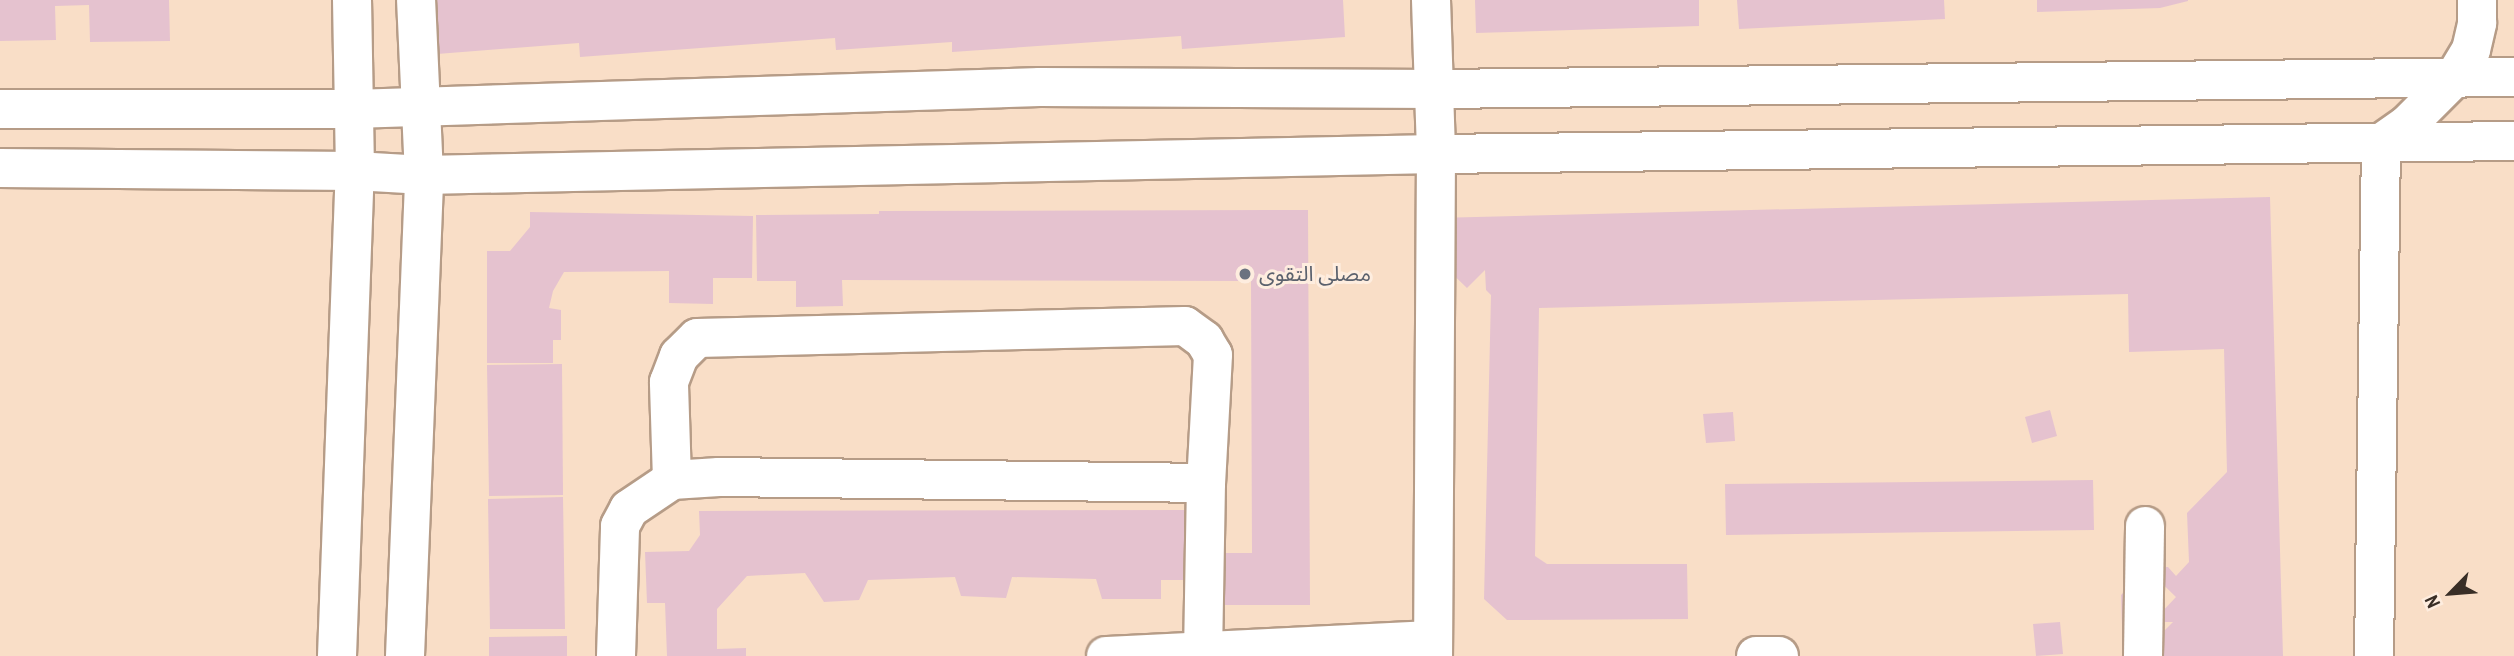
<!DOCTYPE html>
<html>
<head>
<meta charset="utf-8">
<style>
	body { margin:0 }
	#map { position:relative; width:2514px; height:656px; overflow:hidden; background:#f9dec7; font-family:"Archivo Narrow","Noto Sans Arabic",sans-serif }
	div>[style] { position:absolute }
	.building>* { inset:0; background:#e5c2cf }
	.roads { filter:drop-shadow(2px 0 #b69c87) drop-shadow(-2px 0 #b69c87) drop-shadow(0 2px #b69c87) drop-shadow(0 -2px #b69c87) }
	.minor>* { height:38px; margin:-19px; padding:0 19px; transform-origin:19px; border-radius:19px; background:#fff }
	.major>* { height:38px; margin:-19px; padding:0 19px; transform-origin:19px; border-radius:19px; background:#fff }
	.dots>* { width:19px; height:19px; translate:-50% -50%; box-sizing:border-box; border:4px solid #feeddf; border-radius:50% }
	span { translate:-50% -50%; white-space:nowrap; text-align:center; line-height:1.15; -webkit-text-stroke:6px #feeddf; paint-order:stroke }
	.worship-label { font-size:21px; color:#5b616d }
	.left { translate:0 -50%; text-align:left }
	.north { position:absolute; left:2416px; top:558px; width:70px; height:70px; -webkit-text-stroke:5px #feeddf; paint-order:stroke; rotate:245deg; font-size:19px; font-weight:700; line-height:28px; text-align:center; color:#392e26 }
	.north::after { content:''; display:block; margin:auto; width:24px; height:32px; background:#392e26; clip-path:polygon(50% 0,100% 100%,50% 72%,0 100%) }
</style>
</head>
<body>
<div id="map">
	<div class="building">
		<i style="clip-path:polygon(0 0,169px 0,170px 41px,90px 42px,89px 5px,55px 6px,56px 40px,0 41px)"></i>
		<i style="clip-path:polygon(433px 0,1343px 0,1345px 37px,1182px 49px,1181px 36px,952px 52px,952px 42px,836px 50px,835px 38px,580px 57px,579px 43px,437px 54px)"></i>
		<i style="clip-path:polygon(1475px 0,1699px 0,1699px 26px,1476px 33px)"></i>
		<i style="clip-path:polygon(1737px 0,1944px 0,1945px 19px,1739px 29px)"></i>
		<i style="clip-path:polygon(2037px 0,2188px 0,2188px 1px,2160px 8px,2037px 12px)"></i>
		<i style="clip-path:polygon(2270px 197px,2283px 656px,2123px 656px,2121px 595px,2135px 581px,2154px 641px,2173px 622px,2160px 622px,2160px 614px,2176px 597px,2145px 567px,2168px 567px,2176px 576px,2189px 562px,2187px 513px,2227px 472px,2224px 349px,2129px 352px,2128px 294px,1539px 308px,1535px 556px,1547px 564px,1687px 564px,1688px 619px,1507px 620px,1484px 599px,1491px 295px,1486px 290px,1485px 270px,1467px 288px,1415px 238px,1436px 218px)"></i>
		<i style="clip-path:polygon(1308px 210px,1310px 605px,1211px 605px,1210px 553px,1252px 553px,1251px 281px,842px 280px,843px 306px,796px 307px,796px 281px,757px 281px,756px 215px,879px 214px,879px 211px)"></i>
		<i style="clip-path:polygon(530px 212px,753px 216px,752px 278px,713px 278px,713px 304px,669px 303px,669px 271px,564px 272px,553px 291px,549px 308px,561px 310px,561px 340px,553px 340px,553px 363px,487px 363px,487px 251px,510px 251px,530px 227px)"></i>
		<i style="clip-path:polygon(562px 364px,563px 495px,489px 496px,487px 365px)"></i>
		<i style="clip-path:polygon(2050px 410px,2057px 436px,2032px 443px,2025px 417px)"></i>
		<i style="clip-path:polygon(1733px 412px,1735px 441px,1706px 443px,1703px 414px)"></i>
		<i style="clip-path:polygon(2093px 480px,2094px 530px,1726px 535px,1725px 484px)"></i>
		<i style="clip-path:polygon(563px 497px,565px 629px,490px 629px,488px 499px)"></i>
		<i style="clip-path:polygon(1194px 510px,1194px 580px,1161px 580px,1161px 599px,1102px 599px,1096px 579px,1012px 577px,1006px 598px,961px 596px,955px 577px,868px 580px,859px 600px,824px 602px,805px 573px,747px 576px,717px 609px,717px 649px,746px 648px,746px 656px,667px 656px,665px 603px,647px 603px,645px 552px,689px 551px,700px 535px,699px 511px)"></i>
		<i style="clip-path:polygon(2060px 622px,2063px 654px,2036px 656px,2033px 624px)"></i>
		<i style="clip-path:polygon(567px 636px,567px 656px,489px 656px,489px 637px)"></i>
	</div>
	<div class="roads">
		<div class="minor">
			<i style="left:1431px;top:0;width:154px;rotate:88.1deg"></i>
			<i style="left:1436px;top:154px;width:502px;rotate:90.34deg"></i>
			<i style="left:672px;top:480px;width:98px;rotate:-91.8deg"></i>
			<i style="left:669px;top:382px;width:28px;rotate:-69deg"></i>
			<i style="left:679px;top:356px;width:25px;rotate:-45deg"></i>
			<i style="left:697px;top:338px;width:488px;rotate:-1.4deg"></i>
			<i style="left:1185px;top:326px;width:24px;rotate:36deg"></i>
			<i style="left:1204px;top:340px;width:17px;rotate:59deg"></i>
			<i style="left:1213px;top:355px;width:128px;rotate:93.1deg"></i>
			<i style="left:1206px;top:483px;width:167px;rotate:91deg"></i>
			<i style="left:616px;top:656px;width:130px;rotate:-88.2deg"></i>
			<i style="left:620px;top:526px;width:19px;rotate:-62deg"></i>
			<i style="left:629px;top:509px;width:52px;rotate:-34deg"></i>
			<i style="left:672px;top:480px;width:47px;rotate:-3.7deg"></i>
			<i style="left:719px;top:477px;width:487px;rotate:0.7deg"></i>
			<i style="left:1106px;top:656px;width:327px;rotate:-2.8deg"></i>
			<i style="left:1756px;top:656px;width:23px"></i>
			<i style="left:2143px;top:656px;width:130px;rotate:-89.1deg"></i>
			<i style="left:2374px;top:656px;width:513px;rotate:-89.22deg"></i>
			<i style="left:2381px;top:143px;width:33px;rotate:-35deg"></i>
			<i style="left:2408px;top:124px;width:65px;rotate:-45deg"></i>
			<i style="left:2454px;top:78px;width:33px;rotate:-59deg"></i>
			<i style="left:2471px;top:50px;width:28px;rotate:-77deg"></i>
			<i style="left:2477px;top:23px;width:23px;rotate:-90deg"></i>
		</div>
		<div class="major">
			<i style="left:0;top:109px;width:353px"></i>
			<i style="left:353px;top:109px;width:687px;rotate:-1.83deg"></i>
			<i style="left:1040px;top:87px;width:396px;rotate:0.3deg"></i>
			<i style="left:1436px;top:89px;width:1078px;rotate:-0.64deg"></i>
			<i style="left:0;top:168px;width:355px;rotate:0.5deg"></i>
			<i style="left:355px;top:171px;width:69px;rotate:3.3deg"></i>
			<i style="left:424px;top:175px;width:1012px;rotate:-1.19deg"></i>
			<i style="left:1436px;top:154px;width:1078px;rotate:-0.69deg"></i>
			<i style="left:337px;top:656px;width:485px;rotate:-87.9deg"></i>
			<i style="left:355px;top:171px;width:171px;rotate:-91deg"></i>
			<i style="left:405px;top:656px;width:481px;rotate:-87.7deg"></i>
			<i style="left:424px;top:175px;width:175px;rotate:-92.6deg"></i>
		</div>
	</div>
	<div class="dots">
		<i style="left:1245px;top:274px;background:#6b7280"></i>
	</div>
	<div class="worship-label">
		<span class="left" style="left:1259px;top:274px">مصلى التقوى</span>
	</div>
	<div class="north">N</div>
</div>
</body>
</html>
